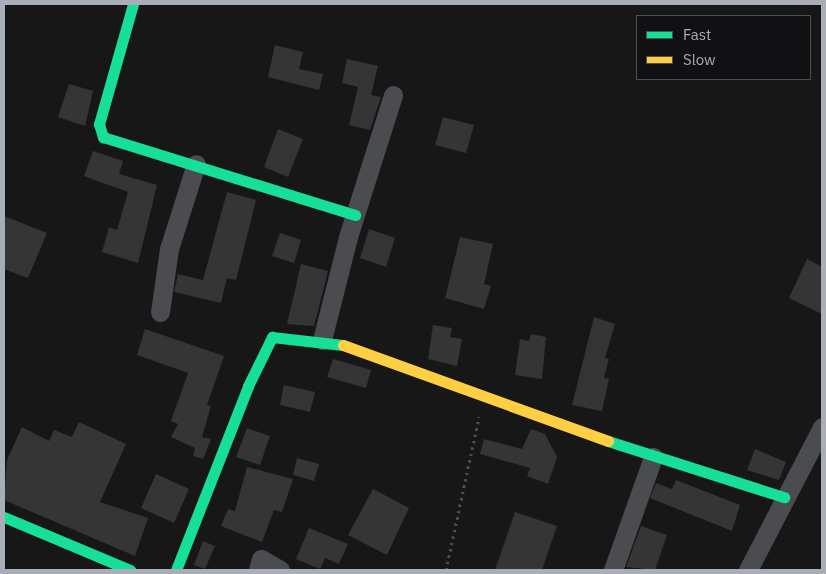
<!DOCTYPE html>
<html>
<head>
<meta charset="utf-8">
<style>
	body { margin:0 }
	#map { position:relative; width:826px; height:574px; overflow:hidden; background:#171717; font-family:"IBM Plex Sans",sans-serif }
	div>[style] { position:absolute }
	.building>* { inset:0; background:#353536 }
	.path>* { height:3px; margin-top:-1.5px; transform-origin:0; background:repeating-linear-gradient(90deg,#4d4e52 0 2.5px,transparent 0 6.5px) }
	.street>* { height:19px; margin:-9.5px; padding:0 9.5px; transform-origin:9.5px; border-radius:9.5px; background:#4b4c50 }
	.fast>* { height:11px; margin:-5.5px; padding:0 5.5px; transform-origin:5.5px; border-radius:5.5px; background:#16e098 }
	.slow>* { height:11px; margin:-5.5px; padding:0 5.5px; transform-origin:5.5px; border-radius:5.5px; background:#ffcf43 }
	span { translate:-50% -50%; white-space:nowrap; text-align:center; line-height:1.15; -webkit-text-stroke:4.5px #111113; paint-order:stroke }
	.frame { position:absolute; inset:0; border:5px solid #a8adb8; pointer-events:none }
	.legend { position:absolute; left:636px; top:15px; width:175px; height:65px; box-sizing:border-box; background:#111113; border:1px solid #4d4f55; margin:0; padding:6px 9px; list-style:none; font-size:15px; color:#a8adb8 }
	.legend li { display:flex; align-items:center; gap:10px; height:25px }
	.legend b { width:25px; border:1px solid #4d4f55 }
</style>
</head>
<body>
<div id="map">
	<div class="building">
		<i style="clip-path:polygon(275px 45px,303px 52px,299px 69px,323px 74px,319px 90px,268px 77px)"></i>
		<i style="clip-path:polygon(347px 59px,378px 66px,371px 95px,381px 97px,370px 130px,349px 125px,358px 87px,342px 83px)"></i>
		<i style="clip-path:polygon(69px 84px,93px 91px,85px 126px,58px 117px)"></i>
		<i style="clip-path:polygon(443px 117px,474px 125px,466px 153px,435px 145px)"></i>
		<i style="clip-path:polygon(278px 129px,303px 139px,288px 177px,264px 167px)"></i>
		<i style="clip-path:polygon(93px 151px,123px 161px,119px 174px,157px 185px,138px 263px,102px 252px,109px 227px,117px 230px,128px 192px,84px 176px)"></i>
		<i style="clip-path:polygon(227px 192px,256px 200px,236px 280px,227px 278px,221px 303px,174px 292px,178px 274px,203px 280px)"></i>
		<i style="clip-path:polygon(4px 216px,47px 233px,28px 278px,4px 269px)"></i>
		<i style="clip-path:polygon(369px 229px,395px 238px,386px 267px,360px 258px)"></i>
		<i style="clip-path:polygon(280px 233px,301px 240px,294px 263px,272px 256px)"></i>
		<i style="clip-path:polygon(460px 237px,493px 244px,484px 284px,491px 286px,484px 309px,445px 298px)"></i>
		<i style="clip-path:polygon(807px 259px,822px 267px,822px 314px,789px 298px)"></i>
		<i style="clip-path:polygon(301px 264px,328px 271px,314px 326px,287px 324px)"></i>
		<i style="clip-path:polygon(594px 317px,615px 324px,605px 358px,609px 359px,604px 378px,609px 379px,602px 411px,572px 405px)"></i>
		<i style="clip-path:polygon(433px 325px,452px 328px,450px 337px,462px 339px,457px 366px,428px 359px)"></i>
		<i style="clip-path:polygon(145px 329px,224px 356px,207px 405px,211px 406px,202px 437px,211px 439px,203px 459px,193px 456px,195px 448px,171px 437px,178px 424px,171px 421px,188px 373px,137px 355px)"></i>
		<i style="clip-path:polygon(531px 334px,546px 337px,542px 379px,515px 375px,520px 339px,529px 341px)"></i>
		<i style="clip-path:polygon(333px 359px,371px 370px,366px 388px,327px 377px)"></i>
		<i style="clip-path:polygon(284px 385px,315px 392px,310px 412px,280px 405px)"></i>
		<i style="clip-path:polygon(79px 422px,126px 444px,100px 502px,148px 518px,135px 556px,4px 500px,7px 460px,22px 427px,49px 441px,54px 430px,72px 437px)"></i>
		<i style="clip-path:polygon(247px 428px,270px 436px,260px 465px,236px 457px)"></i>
		<i style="clip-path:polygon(531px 429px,545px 434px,557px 457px,548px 484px,527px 476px,530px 468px,480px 454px,484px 439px,522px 449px)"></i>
		<i style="clip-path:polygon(755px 449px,786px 462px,779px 480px,747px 470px)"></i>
		<i style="clip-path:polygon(297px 458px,319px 464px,314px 481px,293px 475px)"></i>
		<i style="clip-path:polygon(247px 467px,293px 479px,282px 512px,274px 510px,262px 542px,221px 526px,228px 509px,235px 511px)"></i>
		<i style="clip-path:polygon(156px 474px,189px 489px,174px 523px,141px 508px)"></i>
		<i style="clip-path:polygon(676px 480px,740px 505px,732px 531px,650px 498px,656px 483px,672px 489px)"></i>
		<i style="clip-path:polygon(373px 489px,409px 508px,387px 555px,348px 535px)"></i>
		<i style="clip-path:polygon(515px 512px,557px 526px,542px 570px,495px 570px)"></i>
		<i style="clip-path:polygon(641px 526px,667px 535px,655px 570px,626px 567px)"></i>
		<i style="clip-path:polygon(309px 528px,348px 544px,339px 564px,325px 558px,320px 569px,296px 559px)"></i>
		<i style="clip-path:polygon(203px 541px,215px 546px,205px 569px,194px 565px)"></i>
	</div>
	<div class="path">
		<i style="left:446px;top:570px;width:157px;rotate:-77.8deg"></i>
	</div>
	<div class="street">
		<i style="left:160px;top:312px;width:64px;rotate:-81.9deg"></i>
		<i style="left:169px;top:249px;width:89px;rotate:-72.4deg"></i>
		<i style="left:322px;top:340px;width:106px;rotate:-75.8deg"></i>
		<i style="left:348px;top:237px;width:149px;rotate:-72.4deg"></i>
		<i style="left:258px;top:570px;width:11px;rotate:-75deg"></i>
		<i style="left:261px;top:559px;width:22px;rotate:30deg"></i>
		<i style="left:613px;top:570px;width:120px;rotate:-70.5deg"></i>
		<i style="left:748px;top:570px;width:161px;rotate:-62.6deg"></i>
	</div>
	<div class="fast">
		<i style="left:133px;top:4px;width:125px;rotate:105.8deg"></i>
		<i style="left:99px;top:124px;width:14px;rotate:73deg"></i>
		<i style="left:103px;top:137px;width:264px;rotate:17.2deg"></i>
		<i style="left:608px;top:441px;width:185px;rotate:17.7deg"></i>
		<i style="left:4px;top:517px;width:137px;rotate:22.8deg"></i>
		<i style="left:176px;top:570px;width:198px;rotate:-68.6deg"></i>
		<i style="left:248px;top:386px;width:55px;rotate:-63.9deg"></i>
		<i style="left:272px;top:337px;width:71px;rotate:6.4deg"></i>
	</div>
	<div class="slow">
		<i style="left:343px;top:345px;width:282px;rotate:19.9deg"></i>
	</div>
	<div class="frame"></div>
	<ul class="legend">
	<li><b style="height:6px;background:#16e098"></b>Fast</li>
	<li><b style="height:6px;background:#ffcf43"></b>Slow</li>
	</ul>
</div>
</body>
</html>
